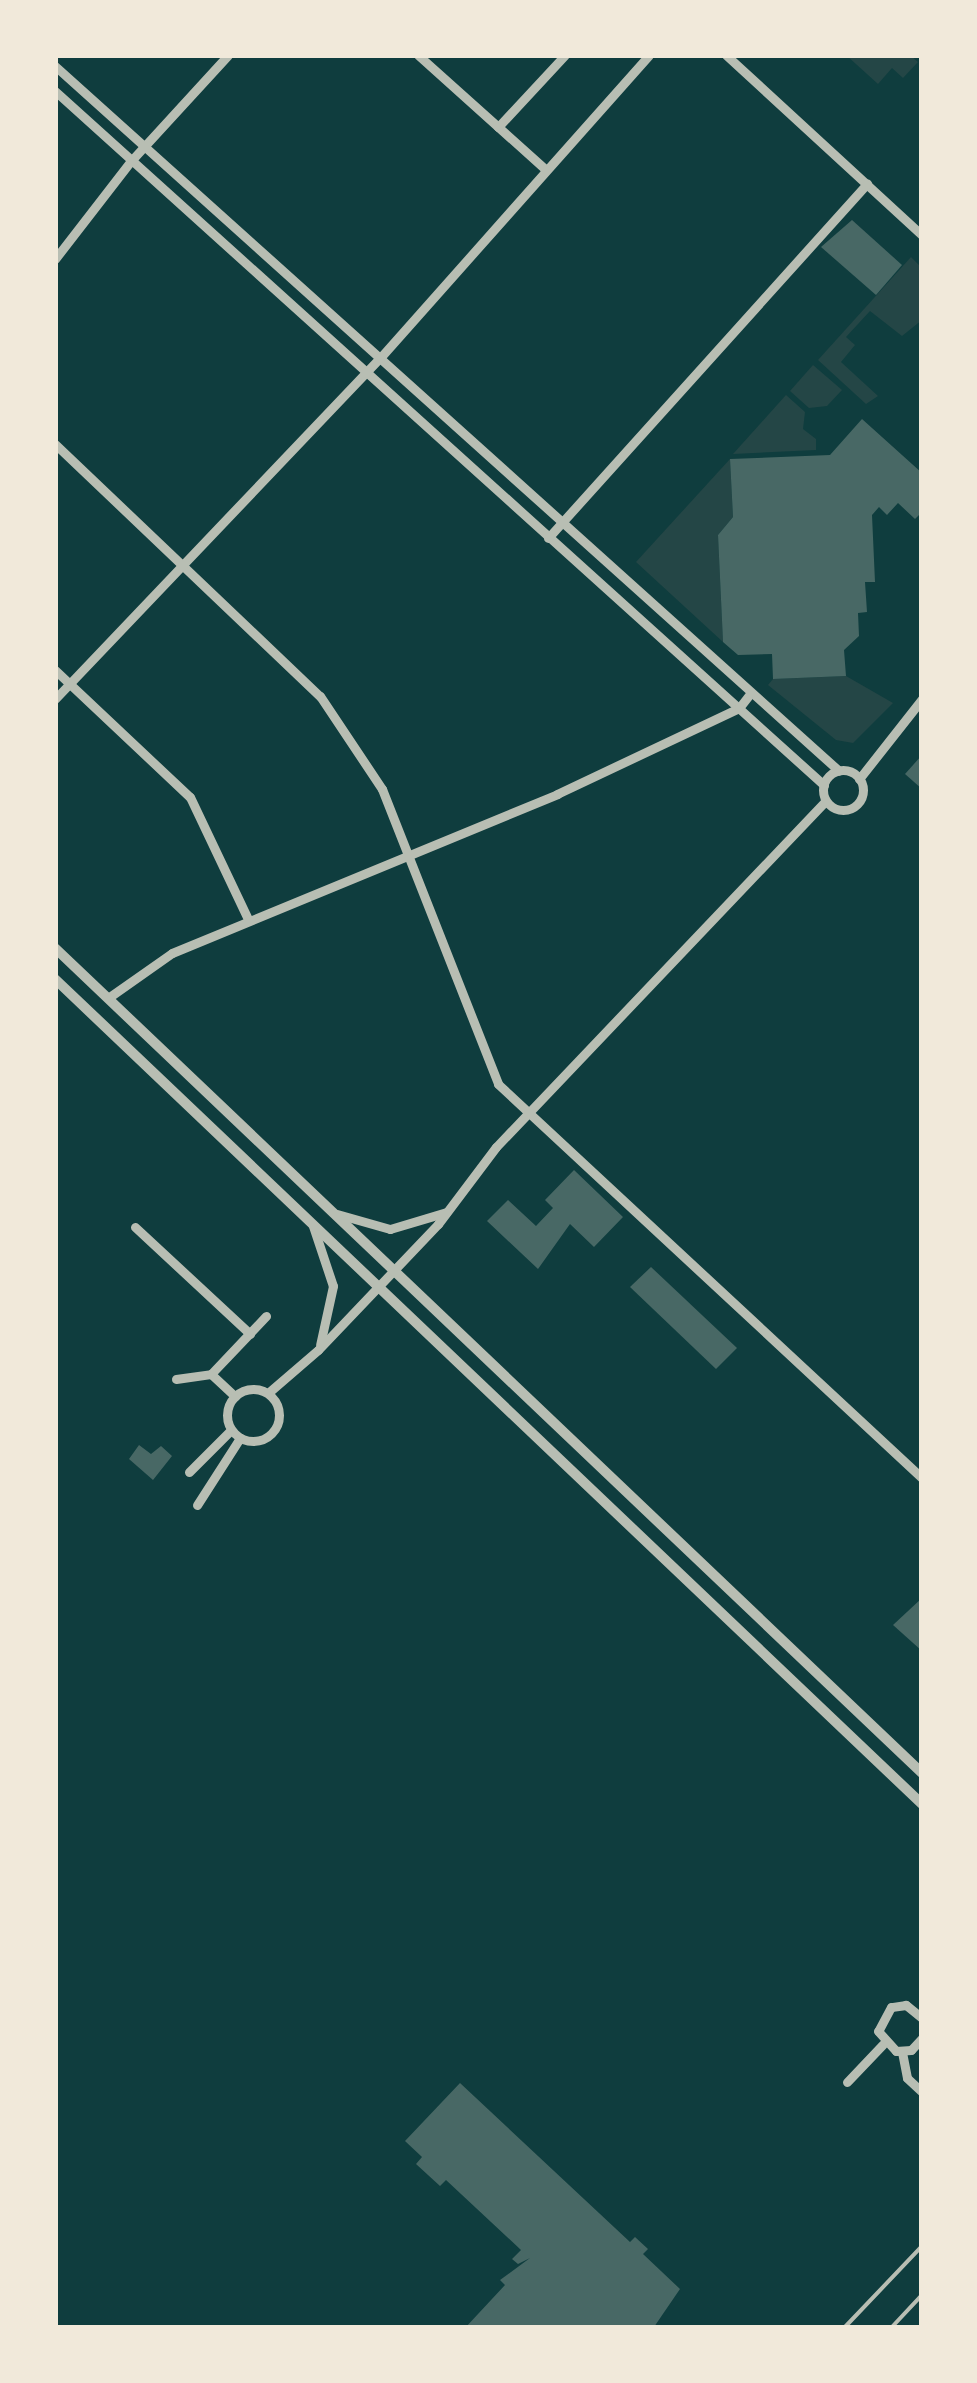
<!DOCTYPE html>
<html>
<head>
<meta charset="utf-8">
<style>
	body { margin:0 }
	#map { position:relative; width:977px; height:2383px; overflow:hidden; background:#0f3d3e; font-family:"Asap Condensed",sans-serif }
	div>[style] { position:absolute }
	.green>* { inset:0; background:#244646 }
	.building>* { inset:0; background:#486865 }
	.service>* { height:4px; margin:-2px; padding:0 2px; transform-origin:2px; border-radius:2px; background:#b8beb3 }
	.minor>* { height:9px; margin:-4.5px; padding:0 4.5px; transform-origin:4.5px; border-radius:4.5px; background:#b8beb3 }
	.minor>.ring { margin:-4.5px; padding:0; box-sizing:content-box; background:none; border:9px solid #b8beb3; border-radius:50% }
	.tertiary>* { height:10px; margin:-5px; padding:0 5px; transform-origin:5px; border-radius:5px; background:#b8beb3 }
	span { translate:-50% -50%; white-space:nowrap; text-align:center; line-height:1.15; -webkit-text-stroke:8px #f1e9da; paint-order:stroke }
	.frame { position:absolute; inset:0; border:58px solid #f1e9da; pointer-events:none }
</style>
</head>
<body>
<div id="map">
	<div class="green">
		<i style="clip-path:polygon(846px 55px,910px 55px,918px 62px,903px 78px,892px 68px,878px 84px)"></i>
		<i style="clip-path:polygon(911px 257px,922px 268px,922px 320px,902px 336px,870px 311px,846px 337px,855px 345px,841px 362px,878px 396px,866px 404px,818px 360px)"></i>
		<i style="clip-path:polygon(813px 365px,842px 390px,827px 406px,809px 408px,790px 391px)"></i>
		<i style="clip-path:polygon(786px 395px,805px 412px,803px 429px,816px 439px,816px 450px,733px 454px)"></i>
		<i style="clip-path:polygon(730px 459px,733px 517px,718px 535px,723px 642px,636px 562px)"></i>
		<i style="clip-path:polygon(846px 676px,893px 703px,853px 743px,836px 740px,768px 685px,773px 679px)"></i>
	</div>
	<div class="building">
		<i style="clip-path:polygon(852px 220px,902px 265px,876px 295px,821px 247px)"></i>
		<i style="clip-path:polygon(862px 419px,922px 473px,922px 512px,915px 519px,898px 503px,887px 515px,879px 507px,872px 515px,875px 582px,865px 582px,867px 612px,858px 613px,859px 636px,844px 650px,846px 676px,773px 679px,772px 654px,738px 655px,723px 642px,718px 535px,733px 517px,730px 459px,830px 455px)"></i>
		<i style="clip-path:polygon(922px 755px,922px 789px,905px 774px)"></i>
		<i style="clip-path:polygon(574px 1170px,623px 1217px,594px 1247px,570px 1224px,538px 1269px,487px 1221px,508px 1200px,536px 1226px,553px 1208px,545px 1200px)"></i>
		<i style="clip-path:polygon(651px 1267px,737px 1348px,716px 1369px,630px 1287px)"></i>
		<i style="clip-path:polygon(139px 1445px,151px 1454px,161px 1446px,172px 1456px,153px 1480px,129px 1459px)"></i>
		<i style="clip-path:polygon(922px 1598px,922px 1651px,893px 1625px)"></i>
		<i style="clip-path:polygon(460px 2083px,630px 2242px,635px 2237px,648px 2249px,643px 2254px,680px 2289px,654px 2327px,465px 2328px,505px 2285px,500px 2280px,530px 2258px,518px 2264px,512px 2259px,521px 2250px,446px 2180px,440px 2186px,416px 2164px,422px 2157px,405px 2141px)"></i>
	</div>
	<div class="service">
		<i style="left:844px;top:2328px;width:113px;rotate:-46.4deg"></i>
		<i style="left:891px;top:2328px;width:45px;rotate:-46.8deg"></i>
	</div>
	<div class="minor">
		<i style="left:418px;top:55px;width:172px;rotate:41.9deg"></i>
		<i style="left:726px;top:55px;width:266px;rotate:42.6deg"></i>
		<i style="left:55px;top:66px;width:1054px;rotate:41.96deg"></i>
		<i style="left:55px;top:91px;width:1036px;rotate:42.07deg"></i>
		<i style="left:498px;top:127px;width:98px;rotate:-47.1deg"></i>
		<i style="left:55px;top:259px;width:123px;rotate:-52.3deg"></i>
		<i style="left:130px;top:162px;width:145px;rotate:-47.5deg"></i>
		<i style="left:55px;top:444px;width:366px;rotate:43.6deg"></i>
		<i style="left:320px;top:696px;width:112px;rotate:56.3deg"></i>
		<i style="left:382px;top:789px;width:317px;rotate:68.5deg"></i>
		<i style="left:498px;top:1084px;width:579px;rotate:42.9deg"></i>
		<i style="left:548px;top:538px;width:477px;rotate:-48deg"></i>
		<i style="left:55px;top:670px;width:185px;rotate:43.3deg"></i>
		<i style="left:190px;top:797px;width:137px;rotate:64.6deg"></i>
		<i style="left:55px;top:699px;width:471px;rotate:-46.4deg"></i>
		<i style="left:380px;top:358px;width:405px;rotate:-48.4deg"></i>
		<i class="ring" style="left:823px;top:770px;width:31px;height:31px"></i>
		<i style="left:859px;top:779px;width:102px;rotate:-51.8deg"></i>
		<i style="left:108px;top:998px;width:78px;rotate:-35.1deg"></i>
		<i style="left:172px;top:953px;width:417px;rotate:-22.4deg"></i>
		<i style="left:557px;top:794px;width:201px;rotate:-25.3deg"></i>
		<i style="left:739px;top:708px;width:18px;rotate:-52deg"></i>
		<i style="left:337px;top:1214px;width:55px;rotate:15.8deg"></i>
		<i style="left:390px;top:1229px;width:59px;rotate:-16.6deg"></i>
		<i style="left:313px;top:1226px;width:63px;rotate:71.6deg"></i>
		<i style="left:333px;top:1286px;width:60px;rotate:102.4deg"></i>
		<i style="left:135px;top:1227px;width:157px;rotate:42.9deg"></i>
		<i style="left:211px;top:1374px;width:80px;rotate:-46.5deg"></i>
		<i style="left:176px;top:1379px;width:35px;rotate:-8deg"></i>
		<i style="left:211px;top:1374px;width:33px;rotate:43deg"></i>
		<i class="ring" style="left:227px;top:1389px;width:43px;height:43px"></i>
		<i style="left:268px;top:1393px;width:66px;rotate:-40.7deg"></i>
		<i style="left:318px;top:1350px;width:174px;rotate:-46.4deg"></i>
		<i style="left:438px;top:1224px;width:96px;rotate:-53deg"></i>
		<i style="left:496px;top:1147px;width:478px;rotate:-46.4deg"></i>
		<i style="left:189px;top:1472px;width:59px;rotate:-45deg"></i>
		<i style="left:197px;top:1505px;width:80px;rotate:-57.3deg"></i>
		<i style="left:922px;top:2018px;width:21px;rotate:-141deg"></i>
		<i style="left:906px;top:2005px;width:15px;rotate:172deg"></i>
		<i style="left:891px;top:2007px;width:27px;rotate:118deg"></i>
		<i style="left:878px;top:2031px;width:27px;rotate:48deg"></i>
		<i style="left:896px;top:2051px;width:15px;rotate:-4deg"></i>
		<i style="left:911px;top:2050px;width:16px;rotate:-47deg"></i>
		<i style="left:902px;top:2052px;width:26px;rotate:79deg"></i>
		<i style="left:907px;top:2078px;width:21px;rotate:43deg"></i>
		<i style="left:847px;top:2082px;width:52px;rotate:-46.5deg"></i>
	</div>
	<div class="tertiary">
		<i style="left:55px;top:948px;width:1197px;rotate:43.58deg"></i>
		<i style="left:55px;top:979px;width:1197px;rotate:43.58deg"></i>
	</div>
	<div class="frame"></div>
</div>
</body>
</html>
